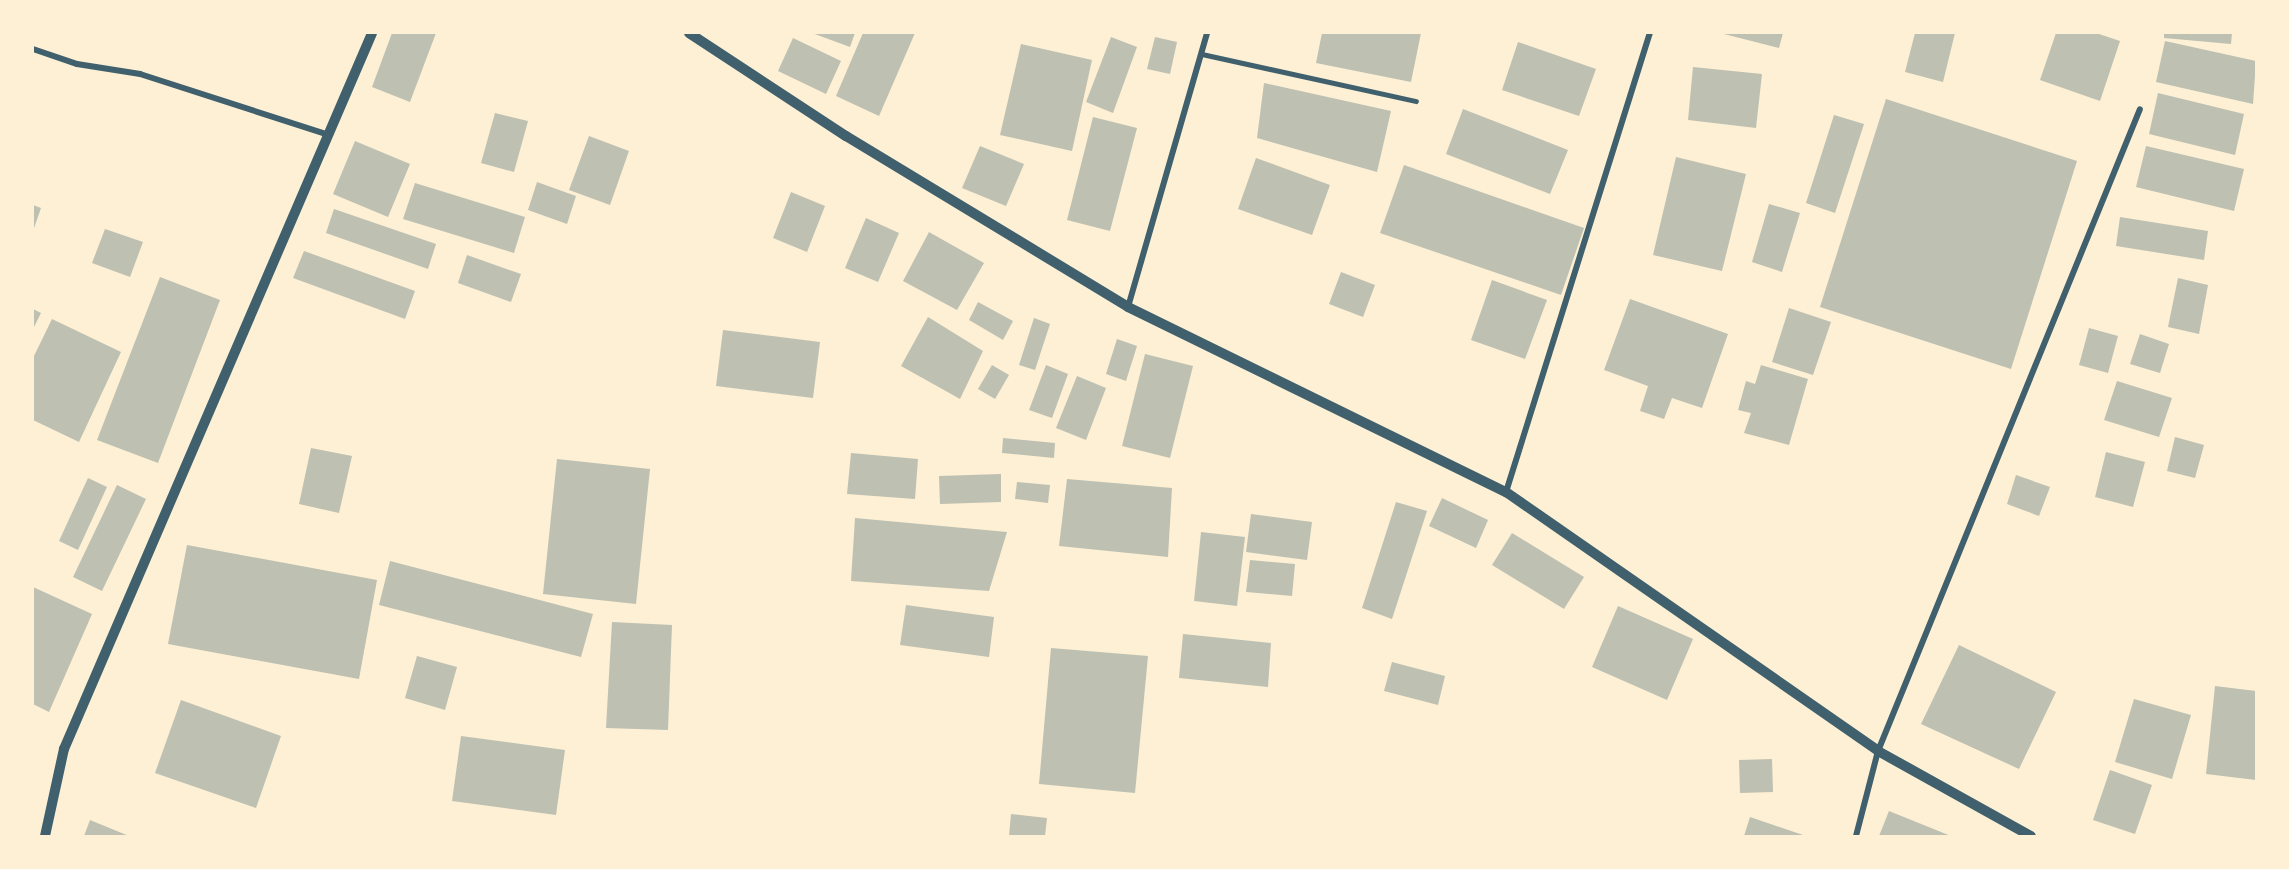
<!DOCTYPE html>
<html>
<head>
<meta charset="utf-8">
<style>
	body { margin:0 }
	#map { position:relative; width:2289px; height:869px; overflow:hidden; background:#fdf0d5; font-family:Raleway,sans-serif }
	div>[style] { position:absolute }
	.building>* { inset:0; background:#bec0b2 }
	.service>* { height:4.5px; margin:-2.25px; padding:0 2.25px; transform-origin:2.25px; border-radius:2.25px; background:#3f606c }
	.minor>* { height:6px; margin:-3px; padding:0 3px; transform-origin:3px; border-radius:3px; background:#3f606c }
	.tertiary>* { height:10px; margin:-5px; padding:0 5px; transform-origin:5px; border-radius:5px; background:#3f606c }
	span { translate:-50% -50%; white-space:nowrap; text-align:center; line-height:1.15; -webkit-text-stroke:4.5px #fdf0d5; paint-order:stroke }
	.frame { position:absolute; inset:0; border:34px solid #fdf0d5; pointer-events:none }
</style>
</head>
<body>
<div id="map">
	<div class="building">
		<i style="clip-path:polygon(392px 33px,436px 33px,410px 102px,372px 87px)"></i>
		<i style="clip-path:polygon(812px 33px,855px 33px,850px 47px)"></i>
		<i style="clip-path:polygon(863px 33px,915px 33px,879px 116px,836px 96px)"></i>
		<i style="clip-path:polygon(1322px 33px,1421px 33px,1411px 82px,1316px 63px)"></i>
		<i style="clip-path:polygon(1720px 33px,1783px 33px,1779px 48px)"></i>
		<i style="clip-path:polygon(1915px 33px,1955px 33px,1943px 82px,1905px 72px)"></i>
		<i style="clip-path:polygon(2056px 33px,2096px 33px,2120px 41px,2100px 101px,2040px 80px)"></i>
		<i style="clip-path:polygon(2164px 33px,2232px 33px,2231px 44px,2164px 38px)"></i>
		<i style="clip-path:polygon(1111px 37px,1137px 47px,1113px 113px,1086px 102px)"></i>
		<i style="clip-path:polygon(1155px 37px,1177px 42px,1170px 74px,1147px 69px)"></i>
		<i style="clip-path:polygon(793px 38px,841px 61px,826px 94px,778px 71px)"></i>
		<i style="clip-path:polygon(2165px 41px,2256px 61px,2253px 104px,2156px 82px)"></i>
		<i style="clip-path:polygon(1518px 42px,1596px 69px,1579px 116px,1502px 90px)"></i>
		<i style="clip-path:polygon(1021px 44px,1092px 60px,1072px 151px,1000px 135px)"></i>
		<i style="clip-path:polygon(1693px 67px,1762px 74px,1756px 128px,1688px 120px)"></i>
		<i style="clip-path:polygon(1264px 83px,1391px 111px,1377px 172px,1257px 138px)"></i>
		<i style="clip-path:polygon(2158px 93px,2244px 114px,2235px 155px,2149px 134px)"></i>
		<i style="clip-path:polygon(1886px 99px,2077px 161px,2011px 369px,1820px 307px)"></i>
		<i style="clip-path:polygon(1463px 109px,1568px 150px,1550px 194px,1446px 154px)"></i>
		<i style="clip-path:polygon(495px 113px,528px 121px,514px 172px,481px 163px)"></i>
		<i style="clip-path:polygon(1834px 115px,1864px 124px,1835px 213px,1806px 203px)"></i>
		<i style="clip-path:polygon(1093px 117px,1137px 128px,1110px 231px,1067px 220px)"></i>
		<i style="clip-path:polygon(589px 136px,629px 151px,610px 205px,569px 190px)"></i>
		<i style="clip-path:polygon(355px 141px,410px 164px,388px 217px,333px 194px)"></i>
		<i style="clip-path:polygon(980px 146px,1024px 164px,1006px 206px,962px 188px)"></i>
		<i style="clip-path:polygon(2146px 146px,2244px 169px,2234px 211px,2136px 187px)"></i>
		<i style="clip-path:polygon(1676px 157px,1746px 174px,1722px 271px,1653px 255px)"></i>
		<i style="clip-path:polygon(1256px 158px,1330px 185px,1312px 235px,1238px 209px)"></i>
		<i style="clip-path:polygon(1404px 165px,1584px 228px,1561px 295px,1380px 233px)"></i>
		<i style="clip-path:polygon(537px 182px,576px 196px,567px 224px,528px 210px)"></i>
		<i style="clip-path:polygon(415px 183px,525px 217px,514px 253px,403px 219px)"></i>
		<i style="clip-path:polygon(791px 192px,825px 206px,807px 252px,773px 238px)"></i>
		<i style="clip-path:polygon(1769px 204px,1800px 213px,1782px 272px,1752px 262px)"></i>
		<i style="clip-path:polygon(33px 205px,41px 208px,33px 231px)"></i>
		<i style="clip-path:polygon(334px 209px,436px 244px,428px 269px,326px 233px)"></i>
		<i style="clip-path:polygon(2120px 217px,2208px 231px,2204px 260px,2116px 246px)"></i>
		<i style="clip-path:polygon(866px 218px,899px 233px,878px 282px,845px 268px)"></i>
		<i style="clip-path:polygon(105px 229px,143px 242px,130px 277px,92px 263px)"></i>
		<i style="clip-path:polygon(929px 232px,984px 263px,957px 310px,903px 281px)"></i>
		<i style="clip-path:polygon(304px 251px,415px 291px,405px 319px,293px 278px)"></i>
		<i style="clip-path:polygon(467px 255px,521px 274px,511px 302px,458px 283px)"></i>
		<i style="clip-path:polygon(1341px 272px,1375px 285px,1363px 317px,1329px 304px)"></i>
		<i style="clip-path:polygon(160px 277px,220px 300px,158px 463px,97px 440px)"></i>
		<i style="clip-path:polygon(2178px 278px,2208px 285px,2199px 334px,2168px 327px)"></i>
		<i style="clip-path:polygon(1492px 280px,1547px 300px,1525px 359px,1471px 340px)"></i>
		<i style="clip-path:polygon(1630px 299px,1728px 334px,1702px 408px,1672px 398px,1664px 419px,1640px 411px,1648px 386px,1604px 370px)"></i>
		<i style="clip-path:polygon(978px 302px,1013px 321px,1003px 340px,969px 320px)"></i>
		<i style="clip-path:polygon(1789px 308px,1831px 322px,1813px 375px,1772px 362px)"></i>
		<i style="clip-path:polygon(33px 309px,41px 313px,33px 329px)"></i>
		<i style="clip-path:polygon(928px 317px,983px 351px,960px 399px,901px 366px)"></i>
		<i style="clip-path:polygon(1034px 318px,1050px 324px,1035px 370px,1019px 365px)"></i>
		<i style="clip-path:polygon(52px 319px,121px 352px,79px 442px,33px 420px,33px 358px)"></i>
		<i style="clip-path:polygon(2089px 328px,2118px 336px,2108px 373px,2079px 365px)"></i>
		<i style="clip-path:polygon(723px 330px,820px 342px,813px 398px,716px 386px)"></i>
		<i style="clip-path:polygon(2140px 334px,2169px 344px,2160px 373px,2130px 364px)"></i>
		<i style="clip-path:polygon(1117px 339px,1137px 346px,1126px 381px,1106px 374px)"></i>
		<i style="clip-path:polygon(1145px 354px,1193px 366px,1170px 458px,1122px 446px)"></i>
		<i style="clip-path:polygon(992px 365px,1009px 375px,995px 399px,978px 389px)"></i>
		<i style="clip-path:polygon(1046px 365px,1068px 374px,1052px 418px,1029px 410px)"></i>
		<i style="clip-path:polygon(1761px 365px,1808px 379px,1789px 445px,1744px 433px,1751px 413px,1738px 410px,1746px 381px,1755px 384px)"></i>
		<i style="clip-path:polygon(1077px 376px,1106px 388px,1086px 440px,1056px 428px)"></i>
		<i style="clip-path:polygon(2117px 381px,2172px 398px,2159px 437px,2104px 420px)"></i>
		<i style="clip-path:polygon(2175px 437px,2204px 445px,2195px 478px,2167px 471px)"></i>
		<i style="clip-path:polygon(1003px 438px,1055px 443px,1054px 458px,1002px 453px)"></i>
		<i style="clip-path:polygon(311px 448px,352px 456px,339px 513px,299px 504px)"></i>
		<i style="clip-path:polygon(2106px 452px,2145px 462px,2133px 507px,2095px 497px)"></i>
		<i style="clip-path:polygon(851px 453px,918px 459px,915px 499px,847px 494px)"></i>
		<i style="clip-path:polygon(557px 459px,650px 469px,636px 604px,543px 594px)"></i>
		<i style="clip-path:polygon(1001px 474px,1001px 502px,940px 504px,939px 476px)"></i>
		<i style="clip-path:polygon(2016px 475px,2050px 487px,2039px 516px,2007px 504px)"></i>
		<i style="clip-path:polygon(88px 478px,107px 487px,78px 550px,59px 541px)"></i>
		<i style="clip-path:polygon(1067px 479px,1172px 488px,1168px 557px,1059px 546px)"></i>
		<i style="clip-path:polygon(1017px 482px,1050px 485px,1048px 503px,1015px 499px)"></i>
		<i style="clip-path:polygon(117px 485px,146px 499px,102px 591px,73px 577px)"></i>
		<i style="clip-path:polygon(1442px 498px,1488px 520px,1476px 548px,1429px 526px)"></i>
		<i style="clip-path:polygon(1396px 502px,1427px 511px,1392px 619px,1362px 608px)"></i>
		<i style="clip-path:polygon(1251px 514px,1312px 522px,1307px 560px,1246px 552px)"></i>
		<i style="clip-path:polygon(855px 518px,1007px 532px,989px 591px,851px 581px)"></i>
		<i style="clip-path:polygon(1201px 532px,1245px 537px,1237px 606px,1194px 601px)"></i>
		<i style="clip-path:polygon(1512px 533px,1584px 577px,1564px 609px,1492px 565px)"></i>
		<i style="clip-path:polygon(187px 545px,377px 580px,359px 679px,168px 644px)"></i>
		<i style="clip-path:polygon(1250px 560px,1295px 564px,1292px 596px,1246px 592px)"></i>
		<i style="clip-path:polygon(390px 561px,593px 614px,581px 657px,379px 605px)"></i>
		<i style="clip-path:polygon(33px 587px,92px 614px,49px 712px,33px 704px)"></i>
		<i style="clip-path:polygon(906px 605px,994px 617px,989px 657px,900px 645px)"></i>
		<i style="clip-path:polygon(1618px 606px,1693px 639px,1667px 700px,1592px 667px)"></i>
		<i style="clip-path:polygon(612px 622px,672px 625px,668px 730px,606px 728px)"></i>
		<i style="clip-path:polygon(1183px 634px,1271px 643px,1268px 687px,1179px 678px)"></i>
		<i style="clip-path:polygon(1959px 645px,2056px 692px,2019px 769px,1921px 724px)"></i>
		<i style="clip-path:polygon(1051px 648px,1148px 656px,1135px 793px,1039px 784px)"></i>
		<i style="clip-path:polygon(417px 656px,457px 667px,445px 710px,405px 698px)"></i>
		<i style="clip-path:polygon(1392px 662px,1445px 676px,1438px 705px,1384px 691px)"></i>
		<i style="clip-path:polygon(2215px 686px,2256px 691px,2256px 780px,2206px 774px)"></i>
		<i style="clip-path:polygon(2134px 699px,2191px 715px,2172px 779px,2115px 762px)"></i>
		<i style="clip-path:polygon(181px 700px,281px 736px,256px 808px,155px 773px)"></i>
		<i style="clip-path:polygon(461px 736px,565px 750px,556px 815px,452px 801px)"></i>
		<i style="clip-path:polygon(1772px 759px,1773px 792px,1740px 793px,1739px 760px)"></i>
		<i style="clip-path:polygon(2110px 770px,2152px 785px,2135px 834px,2093px 820px)"></i>
		<i style="clip-path:polygon(1889px 811px,1951px 836px,1879px 836px)"></i>
		<i style="clip-path:polygon(1011px 814px,1047px 818px,1045px 836px,1009px 836px)"></i>
		<i style="clip-path:polygon(1750px 817px,1806px 836px,1744px 836px)"></i>
		<i style="clip-path:polygon(90px 820px,129px 836px,84px 836px)"></i>
	</div>
	<div class="service">
		<i style="left:1202px;top:54px;width:219px;rotate:12.4deg"></i>
	</div>
	<div class="minor">
		<i style="left:33px;top:49px;width:46px;rotate:18.8deg"></i>
		<i style="left:77px;top:64px;width:64px;rotate:9deg"></i>
		<i style="left:140px;top:74px;width:195px;rotate:17.9deg"></i>
		<i style="left:1128px;top:307px;width:285px;rotate:-73.9deg"></i>
		<i style="left:1506px;top:492px;width:481px;rotate:-72.6deg"></i>
		<i style="left:1856px;top:836px;width:88px;rotate:-75.5deg"></i>
		<i style="left:1878px;top:751px;width:693px;rotate:-67.8deg"></i>
	</div>
	<div class="tertiary">
		<i style="left:689px;top:33px;width:188px;rotate:33.3deg"></i>
		<i style="left:846px;top:136px;width:330px;rotate:31.2deg"></i>
		<i style="left:1128px;top:307px;width:421px;rotate:26.1deg"></i>
		<i style="left:1506px;top:492px;width:453px;rotate:34.8deg"></i>
		<i style="left:1878px;top:751px;width:175px;rotate:29.1deg"></i>
		<i style="left:45px;top:836px;width:89px;rotate:-77.7deg"></i>
		<i style="left:64px;top:749px;width:779px;rotate:-66.72deg"></i>
	</div>
	<div class="frame"></div>
</div>
</body>
</html>
